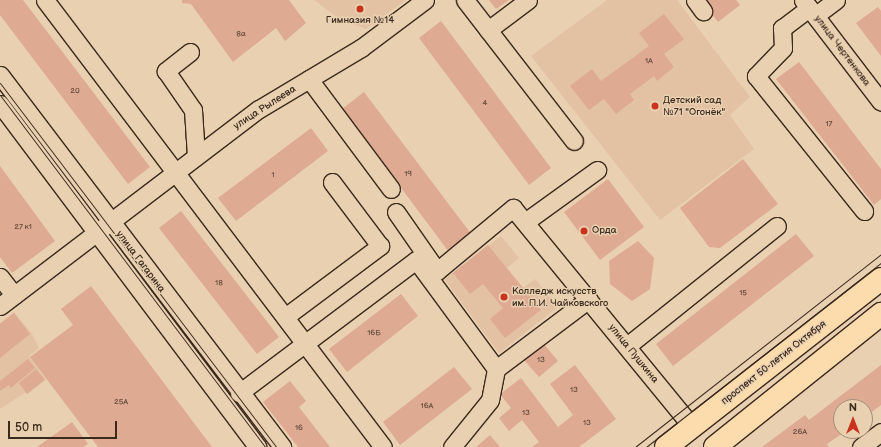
<!DOCTYPE html>
<html>
<head>
<meta charset="utf-8">
<style>
	body { margin:0 }
	#map { position:relative; width:881px; height:447px; overflow:hidden; background:#e9d0b1; font-family:"Balsamiq Sans",sans-serif }
	div>[style] { position:absolute }
	.built>* { inset:0; background:#e3c2a4 }
	.building>* { inset:0; background:#deaa91 }
	.roads { filter:drop-shadow(1px 0 #3b2a1e) drop-shadow(-1px 0 #3b2a1e) drop-shadow(0 1px #3b2a1e) drop-shadow(0 -1px #3b2a1e) }
	.minor>* { height:17px; margin:-8.5px; padding:0 8.5px; transform-origin:8.5px; border-radius:8.5px; background:#e9d0b1 }
	.major>* { height:22px; margin:-11px; padding:0 11px; transform-origin:11px; border-radius:11px; background:#fcdcac }
	.tram>* { height:1px; margin:-0.5px; padding:0 0.5px; transform-origin:0.5px; border-radius:0.5px; background:#3b2a1e }
	.dots>* { width:11px; height:11px; translate:-50% -50%; box-sizing:border-box; border:2px solid #e9d0b1; border-radius:50% }
	span { translate:-50% -50%; white-space:nowrap; text-align:center; line-height:1.15; -webkit-text-stroke:3px #e9d0b1; paint-order:stroke }
	.number-label { font-size:8px; color:#644a3b }
	.number-label span { -webkit-text-stroke-width:0 }
	.poi-label { font-size:10px; color:#3b2a1e }
	.left { translate:0 -50%; text-align:left }
	.street-label { font-size:10px; color:#3b2a1e }
	.north { position:absolute; left:833px; top:399px; width:40px; height:40px; box-sizing:border-box; background:#e9d0b1; border:1px solid #a38e76; border-radius:50%; rotate:0deg; font-size:11px; font-weight:700; line-height:16px; text-align:center; color:#3b2a1e }
	.north::after { content:''; display:block; margin:auto; width:14px; height:18px; background:#c8321e; clip-path:polygon(50% 0,100% 100%,50% 72%,0 100%) }
	.scale { position:absolute; left:8px; top:421px; width:109px; height:18px; box-sizing:border-box; border:2px solid #3b2a1e; border-top:0; padding-left:5px; font-size:12px; line-height:14px; white-space:nowrap; color:#3b2a1e; -webkit-text-stroke:3px #e9d0b1; paint-order:stroke }
</style>
</head>
<body>
<div id="map">
	<div class="built">
		<div style="clip-path:polygon(314px 0,406px 0,366px 29px,338px 18px)"></div>
		<div style="clip-path:polygon(607px 0,677px 0,750px 97px,730px 115px,754px 149px,660px 220px,531px 56px)"></div>
		<div style="clip-path:polygon(501px 236px,519px 258px,507px 268px,523px 288px,535px 279px,558px 307px,499px 353px,444px 279px)"></div>
		<div style="clip-path:polygon(14px 312px,31px 332px,39px 348px,29px 356px,46px 379px,0 409px,0 323px)"></div>
	</div>
	<div class="building">
		<div style="clip-path:polygon(0 0,23px 0,150px 167px,128px 184px,0 15px)"></div>
		<div style="clip-path:polygon(182px 0,289px 0,306px 23px,285px 41px,276px 28px,233px 62px,191px 4px,182px 3px)"></div>
		<div style="clip-path:polygon(489px 0,509px 0,496px 9px)"></div>
		<div style="clip-path:polygon(701px 0,736px 0,740px 5px,718px 22px)"></div>
		<div style="clip-path:polygon(878px 7px,881px 11px,881px 56px,856px 23px)"></div>
		<div style="clip-path:polygon(664px 14px,684px 39px,664px 54px,674px 67px,657px 81px,654px 76px,630px 94px,634px 100px,616px 114px,604px 99px,589px 110px,570px 86px,592px 69px,601px 81px,649px 46px,639px 33px)"></div>
		<div style="clip-path:polygon(441px 21px,551px 168px,529px 185px,419px 38px)"></div>
		<div style="clip-path:polygon(799px 62px,881px 169px,881px 199px,874px 205px,776px 79px)"></div>
		<div style="clip-path:polygon(364px 92px,475px 239px,452px 256px,342px 109px)"></div>
		<div style="clip-path:polygon(311px 128px,328px 151px,236px 221px,218px 198px)"></div>
		<div style="clip-path:polygon(743px 159px,778px 204px,720px 248px,709px 247px,680px 208px)"></div>
		<div style="clip-path:polygon(0 166px,55px 241px,12px 273px,0 257px)"></div>
		<div style="clip-path:polygon(608px 179px,644px 227px,600px 260px,564px 212px)"></div>
		<div style="clip-path:polygon(181px 211px,279px 337px,257px 354px,159px 228px)"></div>
		<div style="clip-path:polygon(796px 234px,814px 256px,673px 366px,656px 344px)"></div>
		<div style="clip-path:polygon(638px 241px,654px 258px,650px 289px,632px 301px,610px 284px,609px 261px)"></div>
		<div style="clip-path:polygon(488px 245px,541px 310px,505px 338px,490px 319px,503px 308px,483px 284px,470px 294px,453px 273px)"></div>
		<div style="clip-path:polygon(91px 286px,212px 447px,98px 447px,30px 357px,73px 325px,61px 309px)"></div>
		<div style="clip-path:polygon(401px 294px,418px 316px,347px 372px,329px 349px)"></div>
		<div style="clip-path:polygon(14px 313px,30px 334px,0 358px,0 324px)"></div>
		<div style="clip-path:polygon(542px 342px,558px 361px,539px 377px,523px 359px)"></div>
		<div style="clip-path:polygon(28px 359px,35px 368px,11px 388px,9px 385px,0 391px,0 381px)"></div>
		<div style="clip-path:polygon(575px 365px,616px 419px,579px 447px,532px 447px,539px 442px,522px 420px,509px 431px,499px 418px,511px 408px,500px 394px,521px 378px,558px 427px,573px 415px,550px 384px)"></div>
		<div style="clip-path:polygon(881px 365px,881px 405px,865px 417px,865px 407px,841px 407px,841px 431px,846px 431px,827px 444px,829px 447px,762px 447px,805px 415px,809px 420px)"></div>
		<div style="clip-path:polygon(454px 367px,472px 389px,400px 445px,383px 422px)"></div>
		<div style="clip-path:polygon(36px 369px,45px 380px,27px 394px,19px 383px)"></div>
		<div style="clip-path:polygon(290px 381px,306px 401px,299px 407px,330px 447px,298px 447px,263px 402px)"></div>
		<div style="clip-path:polygon(72px 422px,88px 444px,83px 447px,37px 447px)"></div>
		<div style="clip-path:polygon(490px 435px,500px 447px,476px 447px)"></div>
	</div>
	<div class="roads">
		<div class="minor">
			<div style="left:45px;top:0;width:560px;rotate:52.91deg"></div>
			<div style="left:465px;top:0;width:178px;rotate:52.3deg"></div>
			<div style="left:695px;top:0;width:14px;rotate:54deg"></div>
			<div style="left:803px;top:0;width:128px;rotate:52.6deg"></div>
			<div style="left:809px;top:8px;width:34px;rotate:143deg"></div>
			<div style="left:782px;top:28px;width:20px;rotate:87deg"></div>
			<div style="left:783px;top:48px;width:39px;rotate:134deg"></div>
			<div style="left:756px;top:76px;width:173px;rotate:51.3deg"></div>
			<div style="left:816px;top:15px;width:25px;rotate:-37deg"></div>
			<div style="left:488px;top:30px;width:50px;rotate:-36.9deg"></div>
			<div style="left:190px;top:52px;width:31px;rotate:142deg"></div>
			<div style="left:166px;top:71px;width:47px;rotate:55.3deg"></div>
			<div style="left:193px;top:110px;width:46px;rotate:86.3deg"></div>
			<div style="left:0;top:75px;width:467px;rotate:52.8deg"></div>
			<div style="left:309px;top:79px;width:137px;rotate:53.3deg"></div>
			<div style="left:0;top:104px;width:429px;rotate:53.1deg"></div>
			<div style="left:396px;top:212px;width:72px;rotate:55.2deg"></div>
			<div style="left:437px;top:271px;width:99px;rotate:-39.7deg"></div>
			<div style="left:513px;top:208px;width:283px;rotate:50.7deg"></div>
			<div style="left:525px;top:222px;width:89px;rotate:-35.8deg"></div>
			<div style="left:0;top:277px;width:23px;rotate:52deg"></div>
			<div style="left:0;top:306px;width:325px;rotate:-37.3deg"></div>
			<div style="left:259px;top:109px;width:119px;rotate:-30.9deg"></div>
			<div style="left:361px;top:48px;width:80px;rotate:-36.9deg"></div>
			<div style="left:285px;top:317px;width:119px;rotate:-36.8deg"></div>
			<div style="left:380px;top:246px;width:80px;rotate:-126.9deg"></div>
			<div style="left:627px;top:346px;width:192px;rotate:-38.7deg"></div>
			<div style="left:239px;top:393px;width:221px;rotate:-36.9deg"></div>
			<div style="left:416px;top:260px;width:135px;rotate:53.7deg"></div>
			<div style="left:452px;top:447px;width:60px;rotate:-51deg"></div>
			<div style="left:490px;top:400px;width:32px;rotate:-79deg"></div>
			<div style="left:496px;top:369px;width:116px;rotate:-37deg"></div>
			<div style="left:861px;top:447px;width:25px;rotate:-37deg"></div>
		</div>
		<div class="major">
			<div style="left:666px;top:447px;width:273px;rotate:-38deg"></div>
			<div style="left:715px;top:447px;width:213px;rotate:-38.7deg"></div>
		</div>
	</div>
	<div class="tram">
		<div style="left:0;top:83px;width:457px;rotate:52.8deg"></div>
		<div style="left:0;top:95px;width:441px;rotate:53deg"></div>
		<div style="left:635px;top:447px;width:313px;rotate:-38.1deg"></div>
		<div style="left:646px;top:447px;width:298px;rotate:-38.1deg"></div>
	</div>
	<div class="dots">
		<div style="left:360px;top:9px;background:#c8321e"></div>
		<div style="left:655px;top:106px;background:#c8321e"></div>
		<div style="left:584px;top:231px;background:#c8321e"></div>
		<div style="left:504px;top:297px;background:#c8321e"></div>
	</div>
	<div class="number-label">
		<span style="left:241px;top:34px">8а</span>
		<span style="left:649px;top:61px">1А</span>
		<span style="left:75px;top:91px">20</span>
		<span style="left:485px;top:103px">4</span>
		<span style="left:829px;top:124px">17</span>
		<span style="left:408px;top:174px">19</span>
		<span style="left:273px;top:175px">1</span>
		<span style="left:23px;top:227px">27 к1</span>
		<span style="left:219px;top:283px">18</span>
		<span style="left:743px;top:293px">15</span>
		<span style="left:374px;top:333px">16Б</span>
		<span style="left:541px;top:360px">13</span>
		<span style="left:574px;top:390px">13</span>
		<span style="left:121px;top:402px">25А</span>
		<span style="left:427px;top:406px">16А</span>
		<span style="left:526px;top:413px">13</span>
		<span style="left:587px;top:423px">13</span>
		<span style="left:299px;top:428px">16</span>
		<span style="left:800px;top:432px">26А</span>
	</div>
	<div class="poi-label">
		<span style="left:360px;top:21px">Гимназия №14</span>
		<span class="left" style="left:663px;top:106px">Детский сад<br>№71 "Огонёк"</span>
		<span class="left" style="left:592px;top:231px">Орда</span>
		<span class="left" style="left:512px;top:297px">Колледж искусств<br>им. П.И. Чайковского</span>
	</div>
	<div class="street-label">
		<span style="left:842px;top:51px;rotate:53deg">улица Чертенкова</span>
		<span style="left:265px;top:108px;rotate:-33deg">улица Рылеева</span>
		<span style="left:140px;top:262px;rotate:53deg">улица Гагарина</span>
		<span style="left:633px;top:354px;rotate:51deg">улица Пушкина</span>
		<span style="left:774px;top:363px;rotate:-38deg">проспект 50-летия Октября</span>
	</div>
	<div class="north">N</div>
	<div class="scale">50 m</div>
</div>
</body>
</html>
